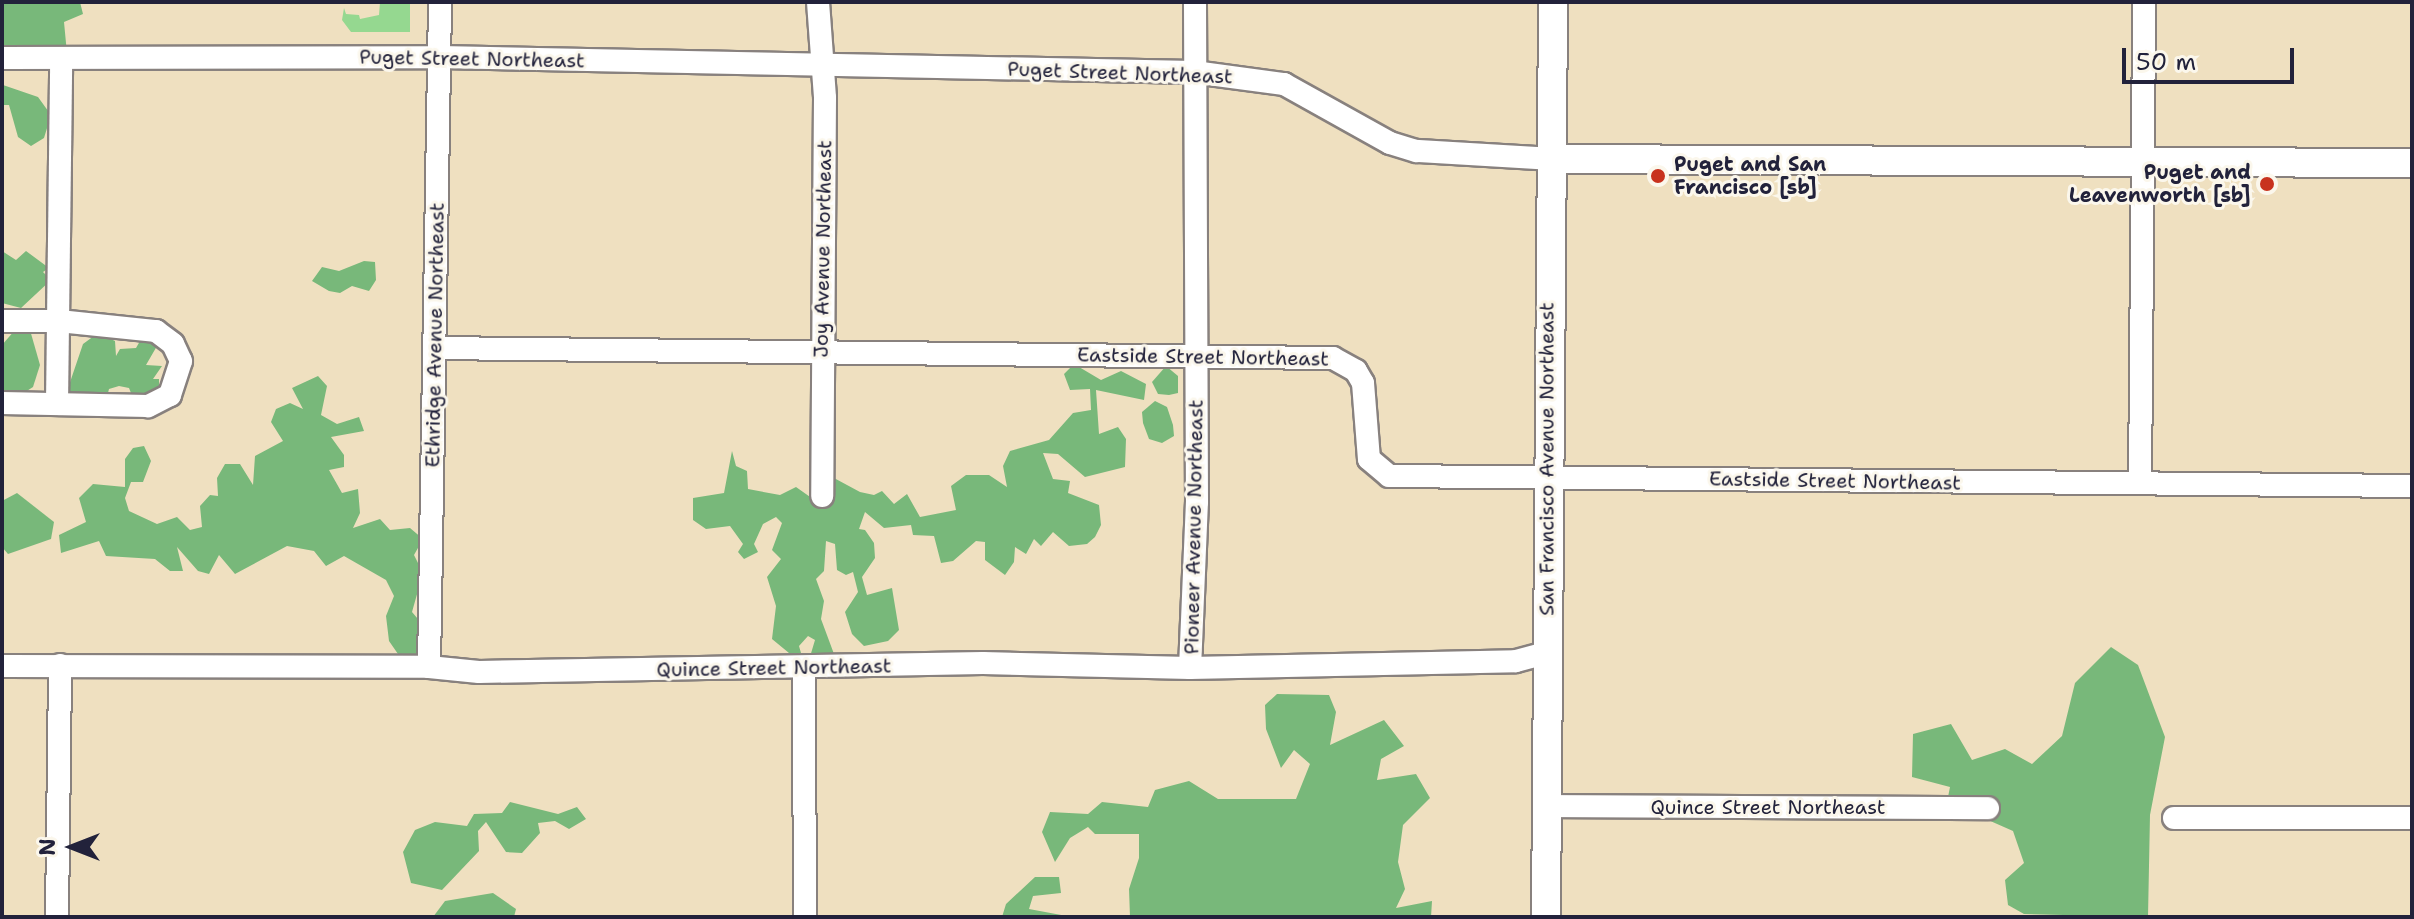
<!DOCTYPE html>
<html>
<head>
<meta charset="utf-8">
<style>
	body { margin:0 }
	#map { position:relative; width:2414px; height:919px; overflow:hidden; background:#efe0c0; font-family:"Shantell Sans",sans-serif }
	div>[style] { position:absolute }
	.green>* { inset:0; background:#95d890 }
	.forest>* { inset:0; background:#78b87a }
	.roads { filter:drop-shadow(2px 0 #88817e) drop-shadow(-2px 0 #88817e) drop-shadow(0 2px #88817e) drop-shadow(0 -2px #88817e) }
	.minor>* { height:22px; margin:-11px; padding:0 11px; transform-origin:11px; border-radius:11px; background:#fff }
	.tertiary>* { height:28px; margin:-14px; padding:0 14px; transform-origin:14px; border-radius:14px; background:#fff }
	.dots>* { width:22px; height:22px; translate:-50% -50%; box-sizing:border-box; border:4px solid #fbf7ec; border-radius:50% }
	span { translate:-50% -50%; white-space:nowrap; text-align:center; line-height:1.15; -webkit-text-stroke:6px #fbf7ec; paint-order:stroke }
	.street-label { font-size:20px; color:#22223b }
	.poi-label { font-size:20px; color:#22223b; font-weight:700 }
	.left { translate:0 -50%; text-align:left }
	.right { translate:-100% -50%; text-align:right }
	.frame { position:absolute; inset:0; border:4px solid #22223b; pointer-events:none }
	.north { position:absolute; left:32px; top:807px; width:80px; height:80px; -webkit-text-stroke:6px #fbf7ec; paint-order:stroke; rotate:270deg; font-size:22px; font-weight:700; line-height:32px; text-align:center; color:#22223b }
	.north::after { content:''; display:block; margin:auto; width:28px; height:36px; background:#22223b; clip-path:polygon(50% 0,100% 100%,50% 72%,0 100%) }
	.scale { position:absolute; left:2122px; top:48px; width:172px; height:36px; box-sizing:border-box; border:4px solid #22223b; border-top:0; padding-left:10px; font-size:24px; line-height:28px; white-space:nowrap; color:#22223b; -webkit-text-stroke:6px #fbf7ec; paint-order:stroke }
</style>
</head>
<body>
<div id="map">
	<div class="green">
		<div style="clip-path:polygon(380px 2px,410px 2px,410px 32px,351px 32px,342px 20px,344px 8px,346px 14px,359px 15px,360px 19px,379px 15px)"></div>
	</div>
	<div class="forest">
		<div style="clip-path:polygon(2px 2px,80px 2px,83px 14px,64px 22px,68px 64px,10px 52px,2px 71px)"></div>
		<div style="clip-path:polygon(3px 85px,38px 97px,51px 115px,44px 138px,31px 146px,18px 137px,9px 105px,2px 105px)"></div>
		<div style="clip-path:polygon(2px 251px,16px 260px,26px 251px,49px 268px,43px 272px,51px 280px,21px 308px,2px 303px)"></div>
		<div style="clip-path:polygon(364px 261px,375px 262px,376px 280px,369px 291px,352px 286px,340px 293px,329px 291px,312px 281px,322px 267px,339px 271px)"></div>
		<div style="clip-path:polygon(15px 330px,30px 330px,40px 365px,33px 387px,2px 407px,2px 345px)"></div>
		<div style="clip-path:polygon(98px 333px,115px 341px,116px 356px,120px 349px,136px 348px,144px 334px,157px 346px,146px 365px,162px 366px,153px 379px,159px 379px,159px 393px,135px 403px,129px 388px,119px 386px,109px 389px,106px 401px,66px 394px,83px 344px)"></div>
		<div style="clip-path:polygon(1074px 364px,1101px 380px,1121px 371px,1146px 384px,1144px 400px,1096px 390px,1099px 434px,1118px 427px,1126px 439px,1125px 467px,1085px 477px,1058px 454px,1043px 453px,1053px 479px,1070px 481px,1068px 493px,1099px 505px,1101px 525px,1095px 537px,1087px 544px,1069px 546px,1053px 532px,1041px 546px,1034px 539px,1026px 554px,1015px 547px,1014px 562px,1005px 575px,985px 560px,985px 542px,976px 541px,953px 561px,941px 563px,934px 536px,913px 535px,911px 525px,884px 528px,865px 512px,859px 529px,865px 530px,874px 543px,875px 558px,862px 577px,867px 595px,892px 588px,899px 630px,888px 641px,864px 646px,852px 634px,845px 612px,858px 592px,853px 572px,846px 575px,837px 570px,835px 544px,826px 541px,824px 571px,816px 579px,824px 601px,821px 619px,834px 654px,821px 664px,809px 660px,815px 640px,808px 636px,799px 646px,803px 660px,784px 660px,789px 653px,772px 639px,776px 606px,767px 577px,781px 559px,772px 550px,782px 523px,776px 517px,763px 524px,754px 544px,758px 552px,744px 559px,738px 552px,743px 544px,730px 526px,706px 529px,693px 520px,693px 498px,724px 493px,732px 451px,736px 466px,747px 471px,748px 489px,780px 495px,796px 487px,813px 499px,834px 478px,860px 492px,874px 495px,882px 491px,894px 504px,907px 494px,920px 517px,956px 510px,951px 486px,966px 475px,989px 475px,1007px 487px,1003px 466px,1010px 451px,1049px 440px,1073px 413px,1091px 410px,1090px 389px,1070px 390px,1064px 374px)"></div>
		<div style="clip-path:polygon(1166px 366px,1178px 376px,1178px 393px,1169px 395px,1158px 394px,1152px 382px)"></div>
		<div style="clip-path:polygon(318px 376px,327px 386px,321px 415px,337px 424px,359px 417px,364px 431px,331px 437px,344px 455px,344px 467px,329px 470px,342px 493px,358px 489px,360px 513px,353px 528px,380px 519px,390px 530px,410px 528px,423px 539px,414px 555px,423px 573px,412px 612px,429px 632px,423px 654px,407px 667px,389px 641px,386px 616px,394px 596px,386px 580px,344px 556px,326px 566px,314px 551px,287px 546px,235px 574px,219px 555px,209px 574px,198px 571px,177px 547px,183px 571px,170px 571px,155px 559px,106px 556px,99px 541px,61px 553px,59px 535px,86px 522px,79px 498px,93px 484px,125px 487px,125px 459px,133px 448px,144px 446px,151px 461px,143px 482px,131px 482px,125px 498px,129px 511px,157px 524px,177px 517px,190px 530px,202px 527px,200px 506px,210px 495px,218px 496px,217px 478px,225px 464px,240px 464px,253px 485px,255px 456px,283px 441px,271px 422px,276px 409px,290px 403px,303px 409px,292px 388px)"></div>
		<div style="clip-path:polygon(1155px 401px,1167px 407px,1173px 425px,1174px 436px,1162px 443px,1149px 439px,1143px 423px,1142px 412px)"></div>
		<div style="clip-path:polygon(17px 493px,54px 522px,51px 539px,8px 554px,2px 547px,2px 501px)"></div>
		<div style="clip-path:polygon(2111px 647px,2138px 665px,2165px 737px,2150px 815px,2148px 917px,2024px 914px,2008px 905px,2005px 880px,2024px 863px,2013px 831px,1979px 816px,1963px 819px,1947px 802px,1950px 787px,1912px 777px,1913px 734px,1951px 724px,1972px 760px,2005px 749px,2032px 764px,2062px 736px,2075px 683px)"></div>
		<div style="clip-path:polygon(1277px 694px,1329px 695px,1336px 712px,1330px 745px,1384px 720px,1404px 746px,1381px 759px,1377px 780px,1416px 774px,1430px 798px,1403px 825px,1398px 862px,1405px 889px,1396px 908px,1432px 901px,1431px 917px,1130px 917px,1129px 889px,1139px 858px,1139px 834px,1095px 834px,1088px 827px,1070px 838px,1055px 862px,1042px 832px,1050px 812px,1088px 814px,1102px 802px,1148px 807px,1155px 790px,1189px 781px,1218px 799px,1296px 799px,1310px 764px,1294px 750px,1281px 768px,1266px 729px,1265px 705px)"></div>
		<div style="clip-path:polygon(510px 802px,558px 814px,577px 807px,586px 819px,569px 829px,555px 821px,538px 823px,540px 833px,522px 853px,506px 852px,486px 822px,478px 831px,479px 851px,442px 890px,411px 883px,403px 852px,415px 830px,435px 822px,467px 826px,474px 814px,502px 813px)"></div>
		<div style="clip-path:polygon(1035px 877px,1059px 877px,1061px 893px,1033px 896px,1029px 909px,1072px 917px,1002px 917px,1006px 904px)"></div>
		<div style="clip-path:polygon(493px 893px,516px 909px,514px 917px,433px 917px,445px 901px)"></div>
	</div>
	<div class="roads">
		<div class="minor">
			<div style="left:818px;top:2px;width:96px;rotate:85.8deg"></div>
			<div style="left:825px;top:98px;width:398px;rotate:90.4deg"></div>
			<div style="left:2px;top:58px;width:438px;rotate:-0.1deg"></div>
			<div style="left:440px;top:57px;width:754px;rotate:1.14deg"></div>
			<div style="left:1194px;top:72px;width:91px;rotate:7.6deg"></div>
			<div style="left:1284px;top:84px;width:121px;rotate:29.1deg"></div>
			<div style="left:1390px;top:143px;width:28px;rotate:17deg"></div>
			<div style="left:1417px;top:151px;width:134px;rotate:3.4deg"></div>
			<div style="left:2px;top:321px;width:57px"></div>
			<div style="left:59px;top:321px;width:98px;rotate:5.9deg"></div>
			<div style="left:156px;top:331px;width:21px;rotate:37deg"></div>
			<div style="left:173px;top:344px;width:19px;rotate:65deg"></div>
			<div style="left:181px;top:361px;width:36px;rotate:108deg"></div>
			<div style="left:170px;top:395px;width:25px;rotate:153deg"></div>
			<div style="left:148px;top:406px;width:146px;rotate:-178.8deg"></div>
			<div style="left:434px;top:348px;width:899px;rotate:0.64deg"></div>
			<div style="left:1333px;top:358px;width:26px;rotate:29deg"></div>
			<div style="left:1356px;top:371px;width:14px;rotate:60deg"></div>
			<div style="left:1363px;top:383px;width:76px;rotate:85.5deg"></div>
			<div style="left:1369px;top:459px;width:26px;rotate:40deg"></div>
			<div style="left:1389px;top:476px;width:1023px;rotate:0.56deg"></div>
			<div style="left:57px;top:404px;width:346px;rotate:-89.3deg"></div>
			<div style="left:2140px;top:483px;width:481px;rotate:-89.5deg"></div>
			<div style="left:2px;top:666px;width:427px;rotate:0.1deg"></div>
			<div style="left:429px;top:667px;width:50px;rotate:5.7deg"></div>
			<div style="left:479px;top:672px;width:504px;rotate:-1.02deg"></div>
			<div style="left:983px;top:663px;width:207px;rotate:1.4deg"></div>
			<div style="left:1190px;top:668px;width:326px;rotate:-1.2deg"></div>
			<div style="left:1516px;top:661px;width:31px;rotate:-15deg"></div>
			<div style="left:429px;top:667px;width:665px;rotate:-89.05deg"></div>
			<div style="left:804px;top:668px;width:249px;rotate:89.8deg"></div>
			<div style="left:1190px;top:668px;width:166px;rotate:-87.6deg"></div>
			<div style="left:1197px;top:502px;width:500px;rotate:-90.23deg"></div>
			<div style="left:1548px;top:806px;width:440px;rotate:0.3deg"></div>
			<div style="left:2174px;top:818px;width:238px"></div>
			<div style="left:57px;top:917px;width:252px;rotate:-89.3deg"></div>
		</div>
		<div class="tertiary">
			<div style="left:1551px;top:159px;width:861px;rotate:0.27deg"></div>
			<div style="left:1546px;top:917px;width:915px;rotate:-89.56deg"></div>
		</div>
	</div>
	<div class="dots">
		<div style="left:1658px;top:176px;background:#c8321e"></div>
		<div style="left:2267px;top:184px;background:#c8321e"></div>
	</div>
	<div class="street-label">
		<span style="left:472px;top:59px;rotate:1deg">Puget Street Northeast</span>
		<span style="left:1120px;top:73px;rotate:2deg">Puget Street Northeast</span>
		<span style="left:823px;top:249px;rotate:-89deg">Joy Avenue Northeast</span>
		<span style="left:435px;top:335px;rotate:-89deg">Ethridge Avenue Northeast</span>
		<span style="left:1203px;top:357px;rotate:1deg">Eastside Street Northeast</span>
		<span style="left:1547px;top:459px;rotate:-90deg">San Francisco Avenue Northeast</span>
		<span style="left:1835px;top:481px;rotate:1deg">Eastside Street Northeast</span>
		<span style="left:1194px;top:527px;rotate:-89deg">Pioneer Avenue Northeast</span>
		<span style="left:774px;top:668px;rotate:-1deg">Quince Street Northeast</span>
		<span style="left:1768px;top:807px">Quince Street Northeast</span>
	</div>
	<div class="poi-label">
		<span class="left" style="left:1674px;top:176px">Puget and San<br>Francisco [sb]</span>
		<span class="right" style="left:2251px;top:184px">Puget and<br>Leavenworth [sb]</span>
	</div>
	<div class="frame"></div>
	<div class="north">N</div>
	<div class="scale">50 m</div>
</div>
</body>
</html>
